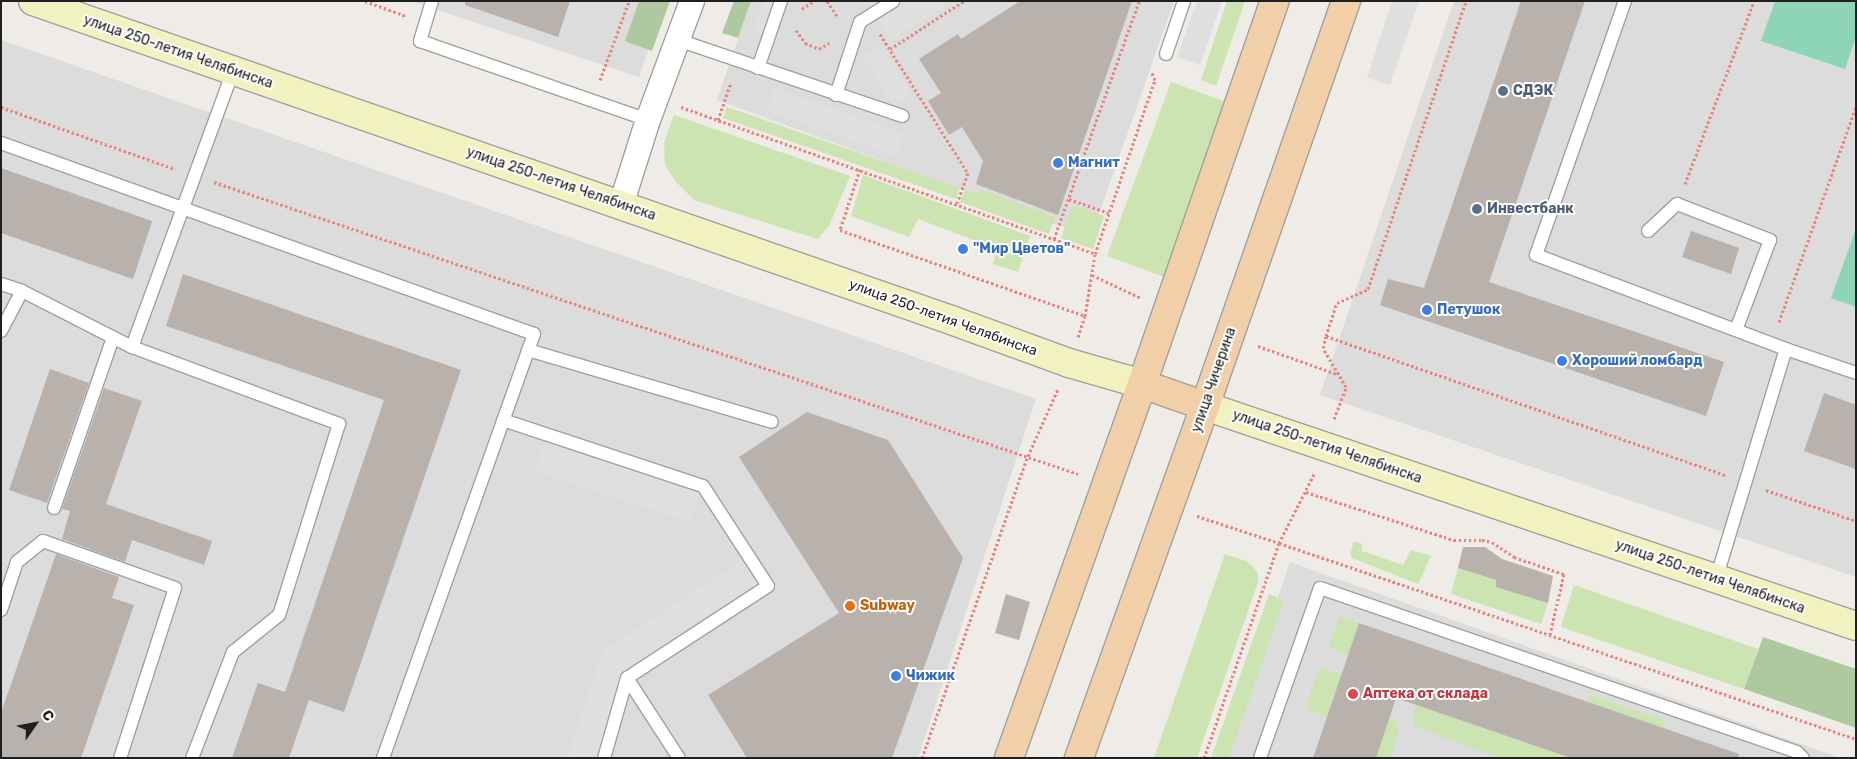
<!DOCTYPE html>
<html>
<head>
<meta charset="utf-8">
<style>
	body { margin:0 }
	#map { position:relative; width:1857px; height:759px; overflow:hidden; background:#efebe6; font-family:Rubik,sans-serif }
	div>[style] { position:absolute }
	.residential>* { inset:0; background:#dddcdc }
	.grass>* { inset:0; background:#cce3b2 }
	.forest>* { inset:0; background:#aec9a0 }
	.pitch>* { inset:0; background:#8ed4b6 }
	.parking>* { inset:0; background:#dfdfdf }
	.building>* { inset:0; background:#b8b1ac }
	.path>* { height:3px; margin-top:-1.5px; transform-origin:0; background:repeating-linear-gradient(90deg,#ea837c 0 2.5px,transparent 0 5px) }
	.roads { filter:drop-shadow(1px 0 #a0a0a0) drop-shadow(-1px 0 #a0a0a0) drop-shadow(0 1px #a0a0a0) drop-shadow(0 -1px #a0a0a0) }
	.lane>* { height:12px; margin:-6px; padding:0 6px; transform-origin:6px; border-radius:6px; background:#fff }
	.street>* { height:24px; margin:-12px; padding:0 12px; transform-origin:12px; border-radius:12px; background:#fff }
	.secondary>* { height:28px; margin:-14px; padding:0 14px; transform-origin:14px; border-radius:14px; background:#f2f2c1 }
	.primary>* { height:28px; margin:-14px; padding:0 14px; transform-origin:14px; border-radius:14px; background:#f1cfa9 }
	.dots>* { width:14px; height:14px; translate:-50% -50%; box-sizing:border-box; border:2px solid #fff; border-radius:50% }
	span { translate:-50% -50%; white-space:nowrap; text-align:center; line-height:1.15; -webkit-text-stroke:4px #fff; paint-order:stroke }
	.street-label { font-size:14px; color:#1f1f1f }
	.service-label { font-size:14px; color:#4e5e75; font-weight:700 }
	.left { translate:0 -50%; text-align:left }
	.shop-label { font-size:14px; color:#366cbe; font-weight:700 }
	.food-label { font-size:14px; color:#c56008; font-weight:700 }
	.health-label { font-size:14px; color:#be3a42; font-weight:700 }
	.frame { position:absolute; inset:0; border:2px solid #1f1f1f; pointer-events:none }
	.north { position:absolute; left:10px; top:699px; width:50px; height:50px; -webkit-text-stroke:4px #fff; paint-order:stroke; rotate:57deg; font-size:14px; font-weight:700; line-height:20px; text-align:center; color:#1f1f1f }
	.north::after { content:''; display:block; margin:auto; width:18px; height:22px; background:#1f1f1f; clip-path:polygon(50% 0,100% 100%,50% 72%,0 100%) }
</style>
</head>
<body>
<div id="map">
	<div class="residential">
		<div style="clip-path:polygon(411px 1px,665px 1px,639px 77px)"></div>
		<div style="clip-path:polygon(751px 1px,1174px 1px,1091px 237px,717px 100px)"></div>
		<div style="clip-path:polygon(1454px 1px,1856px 1px,1856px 577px,1320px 395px)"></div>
		<div style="clip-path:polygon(1px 40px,1036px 399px,918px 758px,1px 758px)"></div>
		<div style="clip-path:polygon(1290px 562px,1840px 758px,1222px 758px)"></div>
	</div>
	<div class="grass">
		<div style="clip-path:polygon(1227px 1px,1245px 1px,1216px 86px,1201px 80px)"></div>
		<div style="clip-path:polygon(1171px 82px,1229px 103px,1164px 277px,1107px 256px)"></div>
		<div style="clip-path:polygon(727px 107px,960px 188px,956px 199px,723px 118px)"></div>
		<div style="clip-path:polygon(674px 115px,850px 176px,829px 226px,818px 239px,694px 200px,676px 182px,665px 165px,664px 142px)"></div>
		<div style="clip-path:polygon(863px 175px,1030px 236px,1018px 272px,993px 264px,997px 249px,918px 219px,909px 237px,851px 216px)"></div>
		<div style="clip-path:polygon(965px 189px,977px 193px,979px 189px,1055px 217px,1049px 234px,960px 202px)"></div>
		<div style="clip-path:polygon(1072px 205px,1104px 216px,1093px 249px,1061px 238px)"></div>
		<div style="clip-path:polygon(1354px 541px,1362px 544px,1362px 551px,1403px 565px,1411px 550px,1431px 556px,1418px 584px,1352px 558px,1350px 554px)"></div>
		<div style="clip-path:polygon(1225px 554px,1246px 561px,1253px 567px,1258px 574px,1258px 582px,1197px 758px,1154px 758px)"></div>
		<div style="clip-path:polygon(1458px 568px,1496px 580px,1548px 603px,1541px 624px,1451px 594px)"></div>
		<div style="clip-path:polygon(1574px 585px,1758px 649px,1744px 689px,1561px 627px)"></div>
		<div style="clip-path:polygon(1269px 594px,1284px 600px,1229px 758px,1211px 758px)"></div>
		<div style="clip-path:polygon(1339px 617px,1359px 623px,1348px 655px,1329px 647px)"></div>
		<div style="clip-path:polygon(1320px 666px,1341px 675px,1327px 717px,1305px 709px)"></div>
		<div style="clip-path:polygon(1590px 695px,1664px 720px,1663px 728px,1586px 701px)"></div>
		<div style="clip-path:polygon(1416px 704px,1571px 758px,1501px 758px,1413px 726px)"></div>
		<div style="clip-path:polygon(1391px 712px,1398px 730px,1391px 758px,1376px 758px)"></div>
	</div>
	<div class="forest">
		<div style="clip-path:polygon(639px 1px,670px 1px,652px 51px,625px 41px)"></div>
		<div style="clip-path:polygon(734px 1px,751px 1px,738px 38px,722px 33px)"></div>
		<div style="clip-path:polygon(1763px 637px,1856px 669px,1856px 728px,1744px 689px)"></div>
	</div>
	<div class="pitch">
		<div style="clip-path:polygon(1775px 1px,1856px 1px,1856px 37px,1845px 69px,1761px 41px)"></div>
		<div style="clip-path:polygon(1856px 229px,1856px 307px,1831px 298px)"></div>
	</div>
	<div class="parking">
		<div style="clip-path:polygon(764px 1px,775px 1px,763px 35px,754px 32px)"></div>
		<div style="clip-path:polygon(866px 1px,953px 1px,891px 40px)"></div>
		<div style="clip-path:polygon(1197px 1px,1222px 1px,1200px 65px,1177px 57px)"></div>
		<div style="clip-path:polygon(1392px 1px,1419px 1px,1390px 85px,1367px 78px)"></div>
		<div style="clip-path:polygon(881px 45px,912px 94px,894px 105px,863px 56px)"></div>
		<div style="clip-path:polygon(775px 88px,903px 133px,896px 156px,768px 111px)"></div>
		<div style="clip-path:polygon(547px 435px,703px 486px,689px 522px,534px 471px)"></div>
		<div style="clip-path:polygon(748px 556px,768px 586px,627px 678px,604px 758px,568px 758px,603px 651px)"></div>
	</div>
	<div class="building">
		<div style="clip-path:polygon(465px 1px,570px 1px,558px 37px,465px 5px)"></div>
		<div style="clip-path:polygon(1020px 1px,1132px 1px,1058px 215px,976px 184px,983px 161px,962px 127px,949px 135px,928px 101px,941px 93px,919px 59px,958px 34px,961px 39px)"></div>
		<div style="clip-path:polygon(1521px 1px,1585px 1px,1489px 282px,1724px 362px,1706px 416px,1380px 305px,1388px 279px,1424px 288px)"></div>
		<div style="clip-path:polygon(1px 168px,152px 221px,133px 279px,1px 233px)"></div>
		<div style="clip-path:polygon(1691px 231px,1739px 248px,1731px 274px,1682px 257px)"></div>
		<div style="clip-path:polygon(183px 274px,461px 370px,344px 712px,309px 700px,289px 758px,232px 758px,258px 683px,285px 692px,384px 400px,166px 326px)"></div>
		<div style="clip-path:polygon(50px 369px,89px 383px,47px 503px,9px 490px)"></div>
		<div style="clip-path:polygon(104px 388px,142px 401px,106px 504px,212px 541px,204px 565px,132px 540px,125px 562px,62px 539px,70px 511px,62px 509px)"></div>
		<div style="clip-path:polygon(1824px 393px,1856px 405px,1856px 469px,1804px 451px)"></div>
		<div style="clip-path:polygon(807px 412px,888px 440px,963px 558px,892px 758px,747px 758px,708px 695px,839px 613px,739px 457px)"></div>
		<div style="clip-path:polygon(1463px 547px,1485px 547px,1502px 559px,1553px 576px,1548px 603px,1496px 587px,1496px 580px,1458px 568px)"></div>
		<div style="clip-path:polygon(56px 554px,119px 577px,112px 598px,134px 605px,81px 758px,1px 758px,1px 713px)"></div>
		<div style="clip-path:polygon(1006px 594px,1030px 602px,1019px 640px,995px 633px)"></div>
		<div style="clip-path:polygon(1359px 623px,1739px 754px,1738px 758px,1571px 758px,1396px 698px,1376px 758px,1313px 758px)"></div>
	</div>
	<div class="path">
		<div style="left:365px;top:1px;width:44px;rotate:20.1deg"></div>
		<div style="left:827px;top:1px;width:20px;rotate:57deg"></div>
		<div style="left:802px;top:9px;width:14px;rotate:-34deg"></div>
		<div style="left:796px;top:30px;width:16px;rotate:55deg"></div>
		<div style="left:805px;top:43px;width:15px;rotate:23deg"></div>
		<div style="left:819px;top:49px;width:12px;rotate:-31deg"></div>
		<div style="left:880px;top:34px;width:165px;rotate:57.7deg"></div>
		<div style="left:968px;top:173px;width:32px;rotate:110deg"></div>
		<div style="left:890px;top:49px;width:88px;rotate:-33deg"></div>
		<div style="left:600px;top:80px;width:84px;rotate:-69.8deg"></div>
		<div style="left:1px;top:107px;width:185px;rotate:19.6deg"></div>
		<div style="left:681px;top:107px;width:439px;rotate:19.5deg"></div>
		<div style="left:718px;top:120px;width:40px;rotate:-71.1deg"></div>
		<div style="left:860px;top:169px;width:64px;rotate:108.2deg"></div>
		<div style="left:840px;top:230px;width:260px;rotate:19.3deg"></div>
		<div style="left:214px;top:182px;width:912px;rotate:18.67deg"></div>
		<div style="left:1685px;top:184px;width:196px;rotate:-69.3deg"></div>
		<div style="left:1069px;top:199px;width:42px;rotate:19.3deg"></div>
		<div style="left:1054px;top:239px;width:253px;rotate:-70.3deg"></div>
		<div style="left:1092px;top:275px;width:54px;rotate:25.1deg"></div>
		<div style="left:1779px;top:322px;width:228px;rotate:-70.3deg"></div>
		<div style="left:1326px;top:336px;width:423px;rotate:19.2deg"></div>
		<div style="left:1078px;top:337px;width:22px;rotate:-72deg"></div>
		<div style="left:1085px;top:316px;width:63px;rotate:-80.8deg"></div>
		<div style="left:1095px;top:254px;width:184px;rotate:-71deg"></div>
		<div style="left:1155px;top:80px;width:8px;rotate:-113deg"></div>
		<div style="left:1258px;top:346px;width:84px;rotate:19.5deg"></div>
		<div style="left:1334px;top:419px;width:34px;rotate:-69deg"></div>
		<div style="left:1346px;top:387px;width:45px;rotate:-120.5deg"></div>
		<div style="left:1323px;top:348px;width:12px;rotate:-76deg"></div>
		<div style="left:1326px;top:336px;width:35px;rotate:-72deg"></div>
		<div style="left:1337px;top:303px;width:34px;rotate:-24deg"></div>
		<div style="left:1368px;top:289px;width:304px;rotate:-71.2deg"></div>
		<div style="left:1314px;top:474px;width:77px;rotate:116.9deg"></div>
		<div style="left:1279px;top:543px;width:609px;rotate:18.76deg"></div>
		<div style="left:1766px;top:490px;width:95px;rotate:19deg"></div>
		<div style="left:1306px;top:492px;width:156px;rotate:18deg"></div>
		<div style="left:1454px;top:540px;width:28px"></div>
		<div style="left:1482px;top:540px;width:10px;rotate:11deg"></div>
		<div style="left:1492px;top:542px;width:27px;rotate:34deg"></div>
		<div style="left:1514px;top:557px;width:53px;rotate:18.8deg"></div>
		<div style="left:1564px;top:574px;width:62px;rotate:103.1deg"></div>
		<div style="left:1197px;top:516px;width:86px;rotate:18.2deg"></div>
		<div style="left:1279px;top:543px;width:228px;rotate:109.2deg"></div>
		<div style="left:922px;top:758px;width:320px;rotate:-70.7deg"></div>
		<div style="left:1028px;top:456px;width:73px;rotate:-65.9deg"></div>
	</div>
	<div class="roads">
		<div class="lane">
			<div style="left:432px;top:1px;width:42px;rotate:106.7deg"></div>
			<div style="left:420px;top:41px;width:241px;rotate:19.1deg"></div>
			<div style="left:1625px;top:1px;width:269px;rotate:109.3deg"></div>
			<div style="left:1536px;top:255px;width:267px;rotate:20.6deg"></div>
			<div style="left:1786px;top:349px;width:74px;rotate:18.9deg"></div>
			<div style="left:678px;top:40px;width:237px;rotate:18.7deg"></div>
			<div style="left:1166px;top:54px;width:56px;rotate:-71.2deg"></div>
			<div style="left:758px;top:68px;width:71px;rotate:-71.1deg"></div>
			<div style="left:836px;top:95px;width:77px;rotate:-71.8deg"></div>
			<div style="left:860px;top:22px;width:39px;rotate:-32deg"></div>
			<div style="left:1px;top:143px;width:566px;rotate:19.72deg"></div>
			<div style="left:534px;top:334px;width:450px;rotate:109.6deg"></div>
			<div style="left:1648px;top:231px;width:40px;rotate:-43deg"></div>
			<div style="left:1677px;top:204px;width:100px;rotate:21.2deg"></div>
			<div style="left:1770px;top:240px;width:96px;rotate:110.7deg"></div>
			<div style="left:1px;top:284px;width:22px;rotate:18deg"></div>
			<div style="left:22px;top:291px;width:123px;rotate:27deg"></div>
			<div style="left:132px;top:347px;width:221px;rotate:20.4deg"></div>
			<div style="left:339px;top:424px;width:200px;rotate:107.4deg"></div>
			<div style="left:279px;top:615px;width:59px;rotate:141.2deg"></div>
			<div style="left:233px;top:652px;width:114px;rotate:111.1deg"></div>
			<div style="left:1px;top:331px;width:45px;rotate:-62.3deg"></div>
			<div style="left:132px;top:347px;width:294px;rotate:-69.9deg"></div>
			<div style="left:528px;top:350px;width:254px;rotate:16.4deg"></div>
			<div style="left:503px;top:420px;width:211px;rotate:18.3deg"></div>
			<div style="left:703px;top:486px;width:119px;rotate:57deg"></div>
			<div style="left:768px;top:586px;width:168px;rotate:146.9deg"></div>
			<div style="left:627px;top:678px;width:83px;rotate:106deg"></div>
			<div style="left:54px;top:508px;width:180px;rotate:-70.9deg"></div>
			<div style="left:1716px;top:579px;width:240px;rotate:-73.1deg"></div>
			<div style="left:1px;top:610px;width:51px;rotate:-71.6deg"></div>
			<div style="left:17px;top:562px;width:33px;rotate:-39deg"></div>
			<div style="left:43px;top:541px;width:140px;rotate:19.6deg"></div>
			<div style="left:175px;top:588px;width:179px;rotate:107.9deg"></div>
			<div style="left:627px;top:678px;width:95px;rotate:57deg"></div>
			<div style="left:1260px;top:758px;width:180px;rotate:-70.6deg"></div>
			<div style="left:1320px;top:588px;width:504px;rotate:18.97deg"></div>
			<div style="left:1797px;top:752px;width:8px;rotate:45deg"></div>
		</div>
		<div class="street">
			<div style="left:621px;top:205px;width:89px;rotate:-72.4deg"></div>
			<div style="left:648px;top:120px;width:127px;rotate:-69.7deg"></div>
		</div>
		<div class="secondary">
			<div style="left:33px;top:1px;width:972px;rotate:19.16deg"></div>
			<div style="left:951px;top:320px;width:126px;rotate:20deg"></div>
			<div style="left:1069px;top:363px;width:76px;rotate:16deg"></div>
			<div style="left:1205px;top:406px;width:687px;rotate:18.67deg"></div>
		</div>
		<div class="primary">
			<div style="left:1142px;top:384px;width:67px;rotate:19.2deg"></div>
			<div style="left:1009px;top:758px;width:397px;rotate:-70.4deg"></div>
			<div style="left:1142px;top:384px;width:405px;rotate:-70.9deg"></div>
			<div style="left:1079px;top:758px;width:374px;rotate:-70.3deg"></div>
			<div style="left:1205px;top:406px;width:429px;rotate:-70.8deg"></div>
		</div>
	</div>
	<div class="dots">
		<div style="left:1503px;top:91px;background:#5c6f8a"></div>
		<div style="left:1058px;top:163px;background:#3f7fe0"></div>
		<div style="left:1477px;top:209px;background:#5c6f8a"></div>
		<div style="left:963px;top:249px;background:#3f7fe0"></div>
		<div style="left:1427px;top:310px;background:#3f7fe0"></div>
		<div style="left:1562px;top:361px;background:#3f7fe0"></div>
		<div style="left:850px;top:606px;background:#e8710a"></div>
		<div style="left:896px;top:676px;background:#3f7fe0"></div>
		<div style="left:1353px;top:694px;background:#e0444e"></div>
	</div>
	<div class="street-label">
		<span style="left:178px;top:52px;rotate:19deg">улица 250-летия Челябинска</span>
		<span style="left:561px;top:184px;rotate:19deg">улица 250-летия Челябинска</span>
		<span style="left:943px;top:318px;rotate:20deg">улица 250-летия Челябинска</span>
		<span style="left:1214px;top:380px;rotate:-71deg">улица Чичерина</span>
		<span style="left:1327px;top:447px;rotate:19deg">улица 250-летия Челябинска</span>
		<span style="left:1710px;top:577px;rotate:19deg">улица 250-летия Челябинска</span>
	</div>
	<div class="service-label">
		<span class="left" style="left:1513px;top:91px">СДЭК</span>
		<span class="left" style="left:1487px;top:209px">Инвестбанк</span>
	</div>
	<div class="shop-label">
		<span class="left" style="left:1068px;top:163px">Магнит</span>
		<span class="left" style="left:973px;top:249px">"Мир Цветов"</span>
		<span class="left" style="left:1437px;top:310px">Петушок</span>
		<span class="left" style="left:1572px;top:361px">Хороший ломбард</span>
		<span class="left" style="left:906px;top:676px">Чижик</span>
	</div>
	<div class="food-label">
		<span class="left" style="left:860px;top:606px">Subway</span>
	</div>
	<div class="health-label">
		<span class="left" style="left:1363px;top:694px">Аптека от склада</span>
	</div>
	<div class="frame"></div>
	<div class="north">С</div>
</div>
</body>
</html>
